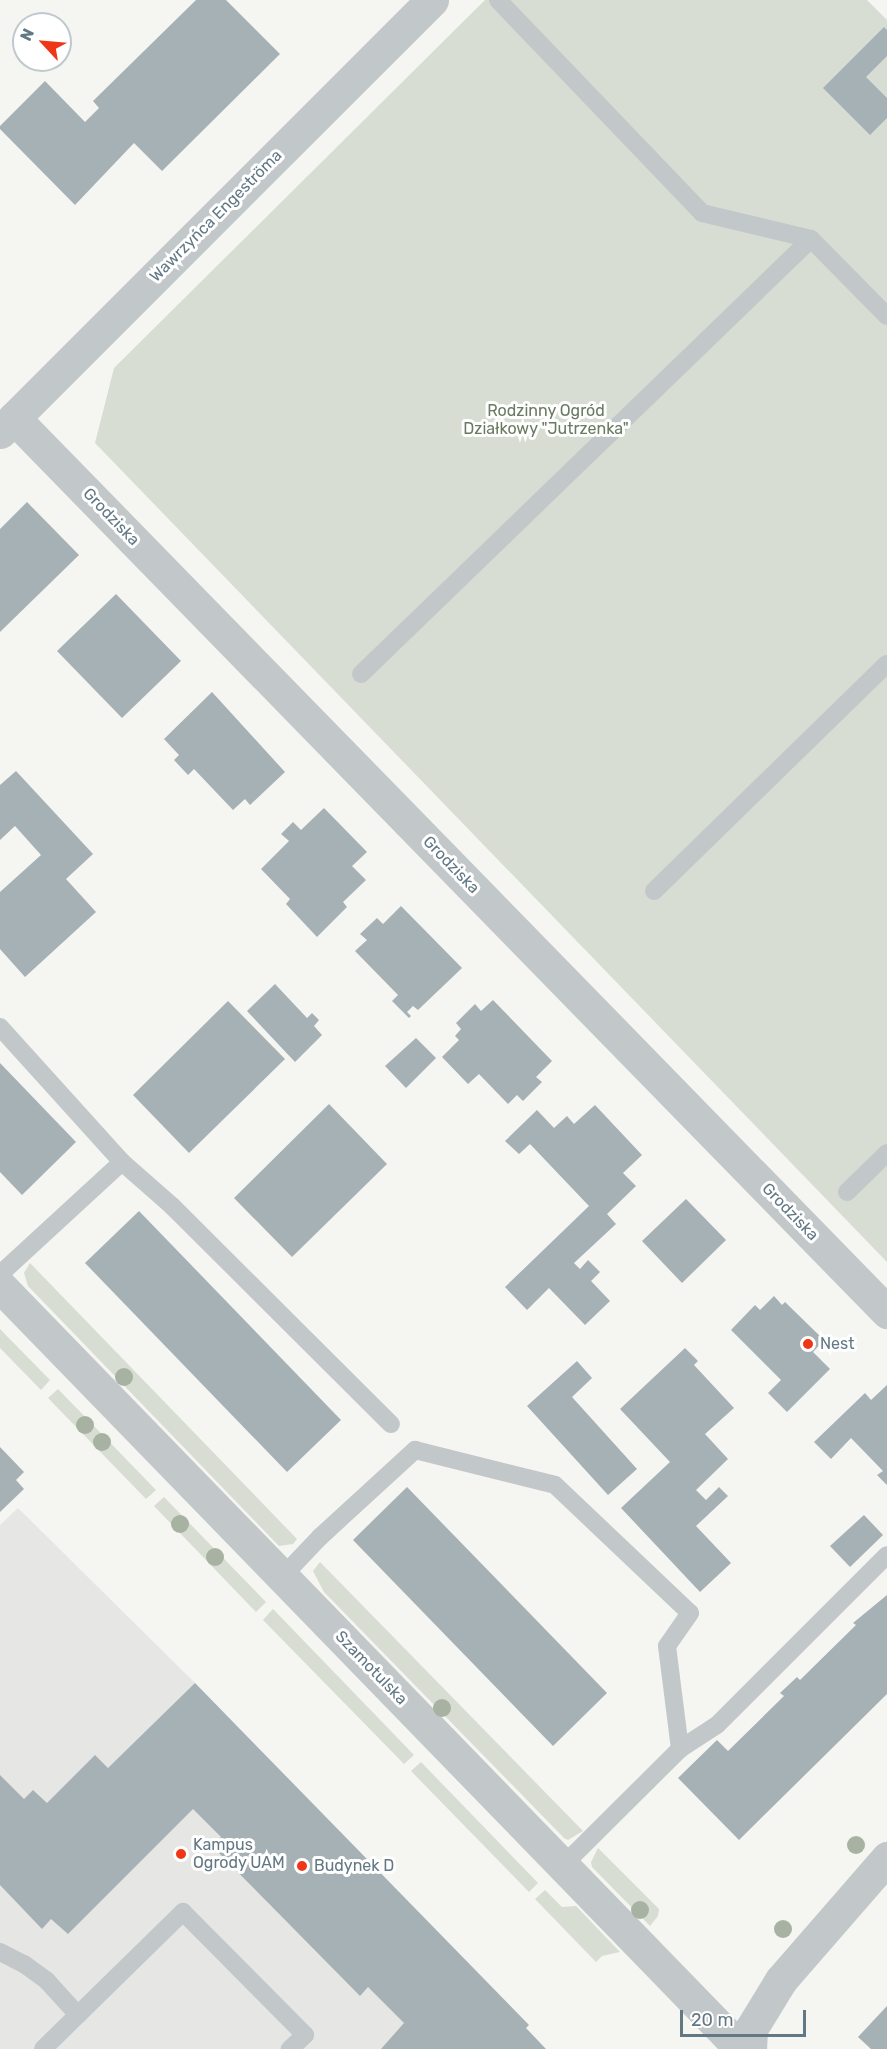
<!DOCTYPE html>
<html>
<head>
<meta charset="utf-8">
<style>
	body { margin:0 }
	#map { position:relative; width:887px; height:2049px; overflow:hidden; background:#f5f5f1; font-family:Rubik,sans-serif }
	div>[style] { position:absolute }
	.built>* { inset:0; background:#e6e6e4 }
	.green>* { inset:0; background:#d7ddd2 }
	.building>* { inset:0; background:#a6b1b5 }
	.lane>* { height:18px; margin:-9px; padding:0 9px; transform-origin:9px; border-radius:9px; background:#c2c7c9 }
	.street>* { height:33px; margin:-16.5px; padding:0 16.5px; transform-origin:16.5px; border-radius:16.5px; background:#c2c7c9 }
	.trees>* { width:18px; height:18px; margin:-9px; border-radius:50%; background:#a8b2a2 }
	.dots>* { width:16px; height:16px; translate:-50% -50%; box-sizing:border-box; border:3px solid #fff; border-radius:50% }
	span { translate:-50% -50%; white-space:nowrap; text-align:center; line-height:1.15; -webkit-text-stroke:6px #fff; paint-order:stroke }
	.street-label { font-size:16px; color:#627884 }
	.park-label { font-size:16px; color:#697b61 }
	.poi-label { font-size:16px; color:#627884 }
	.left { translate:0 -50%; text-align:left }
	.north { position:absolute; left:12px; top:12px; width:60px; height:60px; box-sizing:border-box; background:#fff; border:2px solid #c0c9ce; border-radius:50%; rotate:296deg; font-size:16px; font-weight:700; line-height:24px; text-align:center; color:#627884 }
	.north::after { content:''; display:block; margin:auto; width:21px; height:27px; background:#ef3617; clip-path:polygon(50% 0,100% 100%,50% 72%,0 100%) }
	.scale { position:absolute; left:680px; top:2010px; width:126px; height:27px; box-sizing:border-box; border:3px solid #627884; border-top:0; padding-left:8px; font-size:18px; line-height:21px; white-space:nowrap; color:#627884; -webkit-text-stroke:4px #fff; paint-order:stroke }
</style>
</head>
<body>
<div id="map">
	<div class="built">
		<div style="clip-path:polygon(18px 1508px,195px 1683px,545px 2049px,0 2049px,0 1525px)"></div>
	</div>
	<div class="green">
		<div style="clip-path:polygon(485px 0,867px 0,887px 20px,887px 1262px,95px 443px,114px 368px)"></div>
		<div style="clip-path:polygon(30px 1263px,297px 1539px,293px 1544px,279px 1546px,28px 1286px,24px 1273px)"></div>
		<div style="clip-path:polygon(0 1329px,50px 1380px,41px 1390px,0 1348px)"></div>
		<div style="clip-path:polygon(58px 1389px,156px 1490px,146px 1499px,48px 1398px)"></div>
		<div style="clip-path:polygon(164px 1497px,266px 1602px,256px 1612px,154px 1506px)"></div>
		<div style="clip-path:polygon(320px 1562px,583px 1831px,568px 1840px,564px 1838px,324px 1592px,313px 1571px)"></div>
		<div style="clip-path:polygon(273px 1609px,414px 1755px,404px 1764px,263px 1620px)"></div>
		<div style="clip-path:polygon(421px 1762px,538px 1883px,529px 1892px,411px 1771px)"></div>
		<div style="clip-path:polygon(598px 1848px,659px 1909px,658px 1916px,650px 1926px,592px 1867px,591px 1862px)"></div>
		<div style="clip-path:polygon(545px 1890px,562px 1907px,576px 1906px,620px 1952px,602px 1956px,596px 1962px,535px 1899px)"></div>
	</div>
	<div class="building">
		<div style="clip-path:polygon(196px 0,226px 0,280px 54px,162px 171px,134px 143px,75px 205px,0 129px,0 126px,45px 81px,85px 122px,99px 108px,93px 101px)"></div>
		<div style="clip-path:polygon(884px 27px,887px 30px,887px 56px,866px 77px,887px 98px,887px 118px,870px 135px,823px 88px)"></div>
		<div style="clip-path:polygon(27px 502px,79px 555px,0 632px,0 529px)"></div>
		<div style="clip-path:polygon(116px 594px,181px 661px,122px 718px,57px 651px)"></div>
		<div style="clip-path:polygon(212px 692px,285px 772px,250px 805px,245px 799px,233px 810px,194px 769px,188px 775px,174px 760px,179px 755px,164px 739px)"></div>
		<div style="clip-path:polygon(16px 771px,93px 854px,66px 879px,96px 912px,25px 977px,0 949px,0 892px,41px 855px,15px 826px,0 840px,0 785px)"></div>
		<div style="clip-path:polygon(324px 808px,367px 852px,352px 866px,366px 880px,343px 902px,347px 907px,317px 937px,286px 904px,290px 899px,261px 869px,289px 841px,281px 834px,293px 822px,301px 830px)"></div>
		<div style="clip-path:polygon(401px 906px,462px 968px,418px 1010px,413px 1006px,407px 1012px,411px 1016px,409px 1018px,392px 1001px,398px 995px,355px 951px,367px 940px,360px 934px,377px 918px,383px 924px)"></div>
		<div style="clip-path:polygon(275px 984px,307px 1018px,312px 1013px,319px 1020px,314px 1026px,322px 1035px,295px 1062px,247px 1011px)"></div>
		<div style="clip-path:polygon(493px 1000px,552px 1061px,536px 1077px,542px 1082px,523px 1101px,517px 1095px,508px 1104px,479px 1074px,468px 1084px,442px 1057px,459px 1040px,455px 1036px,461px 1029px,456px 1023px,475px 1004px,481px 1011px)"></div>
		<div style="clip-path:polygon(228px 1001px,285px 1059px,189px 1153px,133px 1095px)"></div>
		<div style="clip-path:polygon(416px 1038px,436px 1058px,406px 1088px,385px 1066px)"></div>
		<div style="clip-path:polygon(0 1063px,76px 1142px,22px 1195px,0 1172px)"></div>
		<div style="clip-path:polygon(329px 1104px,387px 1164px,292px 1257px,234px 1198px)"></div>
		<div style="clip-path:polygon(595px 1105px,642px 1155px,623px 1173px,636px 1186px,607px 1214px,616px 1224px,574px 1263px,580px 1269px,588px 1260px,600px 1272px,591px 1281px,610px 1301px,585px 1325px,549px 1288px,527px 1310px,505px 1287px,589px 1206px,530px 1144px,519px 1154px,505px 1141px,537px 1110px,554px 1128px,567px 1116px,574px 1124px)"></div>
		<div style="clip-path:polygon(686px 1199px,726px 1240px,682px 1283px,642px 1241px)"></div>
		<div style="clip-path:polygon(139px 1211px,341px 1420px,287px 1472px,85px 1263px)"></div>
		<div style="clip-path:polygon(774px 1296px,782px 1305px,785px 1302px,824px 1340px,813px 1352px,830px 1369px,787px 1412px,768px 1393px,781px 1380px,731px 1330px,755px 1305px,760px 1310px)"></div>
		<div style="clip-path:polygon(685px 1348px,698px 1361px,694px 1365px,734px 1408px,705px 1434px,728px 1459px,696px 1490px,706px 1500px,719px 1487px,728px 1496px,696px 1526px,731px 1563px,700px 1592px,621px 1508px,670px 1462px,620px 1409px)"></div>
		<div style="clip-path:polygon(577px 1361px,592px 1378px,572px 1397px,637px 1469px,608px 1495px,527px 1406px)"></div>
		<div style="clip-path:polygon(887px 1385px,887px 1485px,877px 1475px,883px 1471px,851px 1438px,831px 1459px,814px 1442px,865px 1393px,871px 1400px)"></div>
		<div style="clip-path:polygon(0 1447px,24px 1472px,16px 1480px,24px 1489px,0 1512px)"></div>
		<div style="clip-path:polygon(407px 1487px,607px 1693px,553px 1746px,353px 1540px)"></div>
		<div style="clip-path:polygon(864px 1515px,883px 1535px,850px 1567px,830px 1546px)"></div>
		<div style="clip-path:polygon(887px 1595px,887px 1694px,739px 1840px,678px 1778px,717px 1740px,728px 1751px,784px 1696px,780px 1693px,797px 1677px,800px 1680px,856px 1625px,853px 1623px)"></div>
		<div style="clip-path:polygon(195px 1683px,529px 2025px,526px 2028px,546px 2049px,381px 2049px,404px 2023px,368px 1987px,360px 1996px,212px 1846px,221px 1837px,193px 1809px,68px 1934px,51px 1919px,42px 1929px,0 1885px,0 1775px,24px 1799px,33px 1790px,47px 1803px,95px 1755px,108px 1768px)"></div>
		<div style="clip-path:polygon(887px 2006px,887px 2049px,871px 2049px,858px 2037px)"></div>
	</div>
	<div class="lane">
		<div style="left:498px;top:0;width:295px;rotate:46.2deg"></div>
		<div style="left:702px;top:213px;width:112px;rotate:13.4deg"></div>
		<div style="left:811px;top:239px;width:108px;rotate:45.4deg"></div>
		<div style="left:361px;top:674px;width:626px;rotate:-44.03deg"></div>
		<div style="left:654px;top:891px;width:325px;rotate:-44.3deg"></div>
		<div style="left:0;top:1027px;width:182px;rotate:47.9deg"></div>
		<div style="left:122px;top:1162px;width:166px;rotate:137.4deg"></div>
		<div style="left:122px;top:1162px;width:67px;rotate:41.3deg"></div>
		<div style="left:172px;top:1206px;width:309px;rotate:44.9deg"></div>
		<div style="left:847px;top:1192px;width:56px;rotate:-44.3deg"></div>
		<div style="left:282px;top:1577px;width:55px;rotate:-46.5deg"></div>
		<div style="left:320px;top:1537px;width:129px;rotate:-42.5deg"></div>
		<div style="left:415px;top:1450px;width:144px;rotate:14deg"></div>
		<div style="left:555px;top:1485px;width:186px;rotate:43.5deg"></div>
		<div style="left:690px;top:1613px;width:40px;rotate:124.9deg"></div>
		<div style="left:667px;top:1646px;width:104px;rotate:82.8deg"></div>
		<div style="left:680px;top:1749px;width:165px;rotate:135.2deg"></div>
		<div style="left:680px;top:1749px;width:44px;rotate:-33deg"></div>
		<div style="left:717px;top:1725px;width:240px;rotate:-45deg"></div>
		<div style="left:0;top:1952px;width:27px;rotate:27deg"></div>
		<div style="left:24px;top:1964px;width:29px;rotate:36deg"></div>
		<div style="left:47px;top:1981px;width:46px;rotate:47.6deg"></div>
		<div style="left:43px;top:2049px;width:196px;rotate:-44.4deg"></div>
		<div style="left:183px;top:1912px;width:173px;rotate:45.2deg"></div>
		<div style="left:305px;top:2035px;width:21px;rotate:137deg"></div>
	</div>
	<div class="street">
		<div style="left:14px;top:418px;width:1250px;rotate:45.68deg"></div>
		<div style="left:0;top:432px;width:611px;rotate:-45deg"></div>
		<div style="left:0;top:1286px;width:1064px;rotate:45.84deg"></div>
		<div style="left:750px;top:2049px;width:20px;rotate:-87deg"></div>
		<div style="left:751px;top:2029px;width:57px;rotate:-58.5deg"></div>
		<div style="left:781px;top:1980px;width:162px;rotate:-49deg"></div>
	</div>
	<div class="trees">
		<div style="left:124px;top:1377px"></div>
		<div style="left:85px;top:1425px"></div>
		<div style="left:102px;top:1442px"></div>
		<div style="left:180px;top:1524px"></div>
		<div style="left:215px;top:1557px"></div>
		<div style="left:442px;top:1708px"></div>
		<div style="left:856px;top:1845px"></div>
		<div style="left:640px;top:1910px"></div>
		<div style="left:783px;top:1929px"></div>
	</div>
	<div class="dots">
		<div style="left:808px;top:1344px;background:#ef3617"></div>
		<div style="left:181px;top:1854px;background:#ef3617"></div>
		<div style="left:302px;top:1866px;background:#ef3617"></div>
	</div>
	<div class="street-label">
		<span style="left:216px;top:216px;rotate:-45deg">Wawrzyńca Engeströma</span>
		<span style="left:111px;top:517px;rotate:46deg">Grodziska</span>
		<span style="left:451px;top:865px;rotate:46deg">Grodziska</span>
		<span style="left:790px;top:1212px;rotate:46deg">Grodziska</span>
		<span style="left:371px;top:1668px;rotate:46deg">Szamotulska</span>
	</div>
	<div class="park-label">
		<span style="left:546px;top:420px">Rodzinny Ogród<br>Działkowy "Jutrzenka"</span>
	</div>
	<div class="poi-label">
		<span class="left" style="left:820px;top:1344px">Nest</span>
		<span class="left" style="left:193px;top:1854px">Kampus<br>Ogrody UAM</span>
		<span class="left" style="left:314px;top:1866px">Budynek D</span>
	</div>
	<div class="north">N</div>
	<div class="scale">20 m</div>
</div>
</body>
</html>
